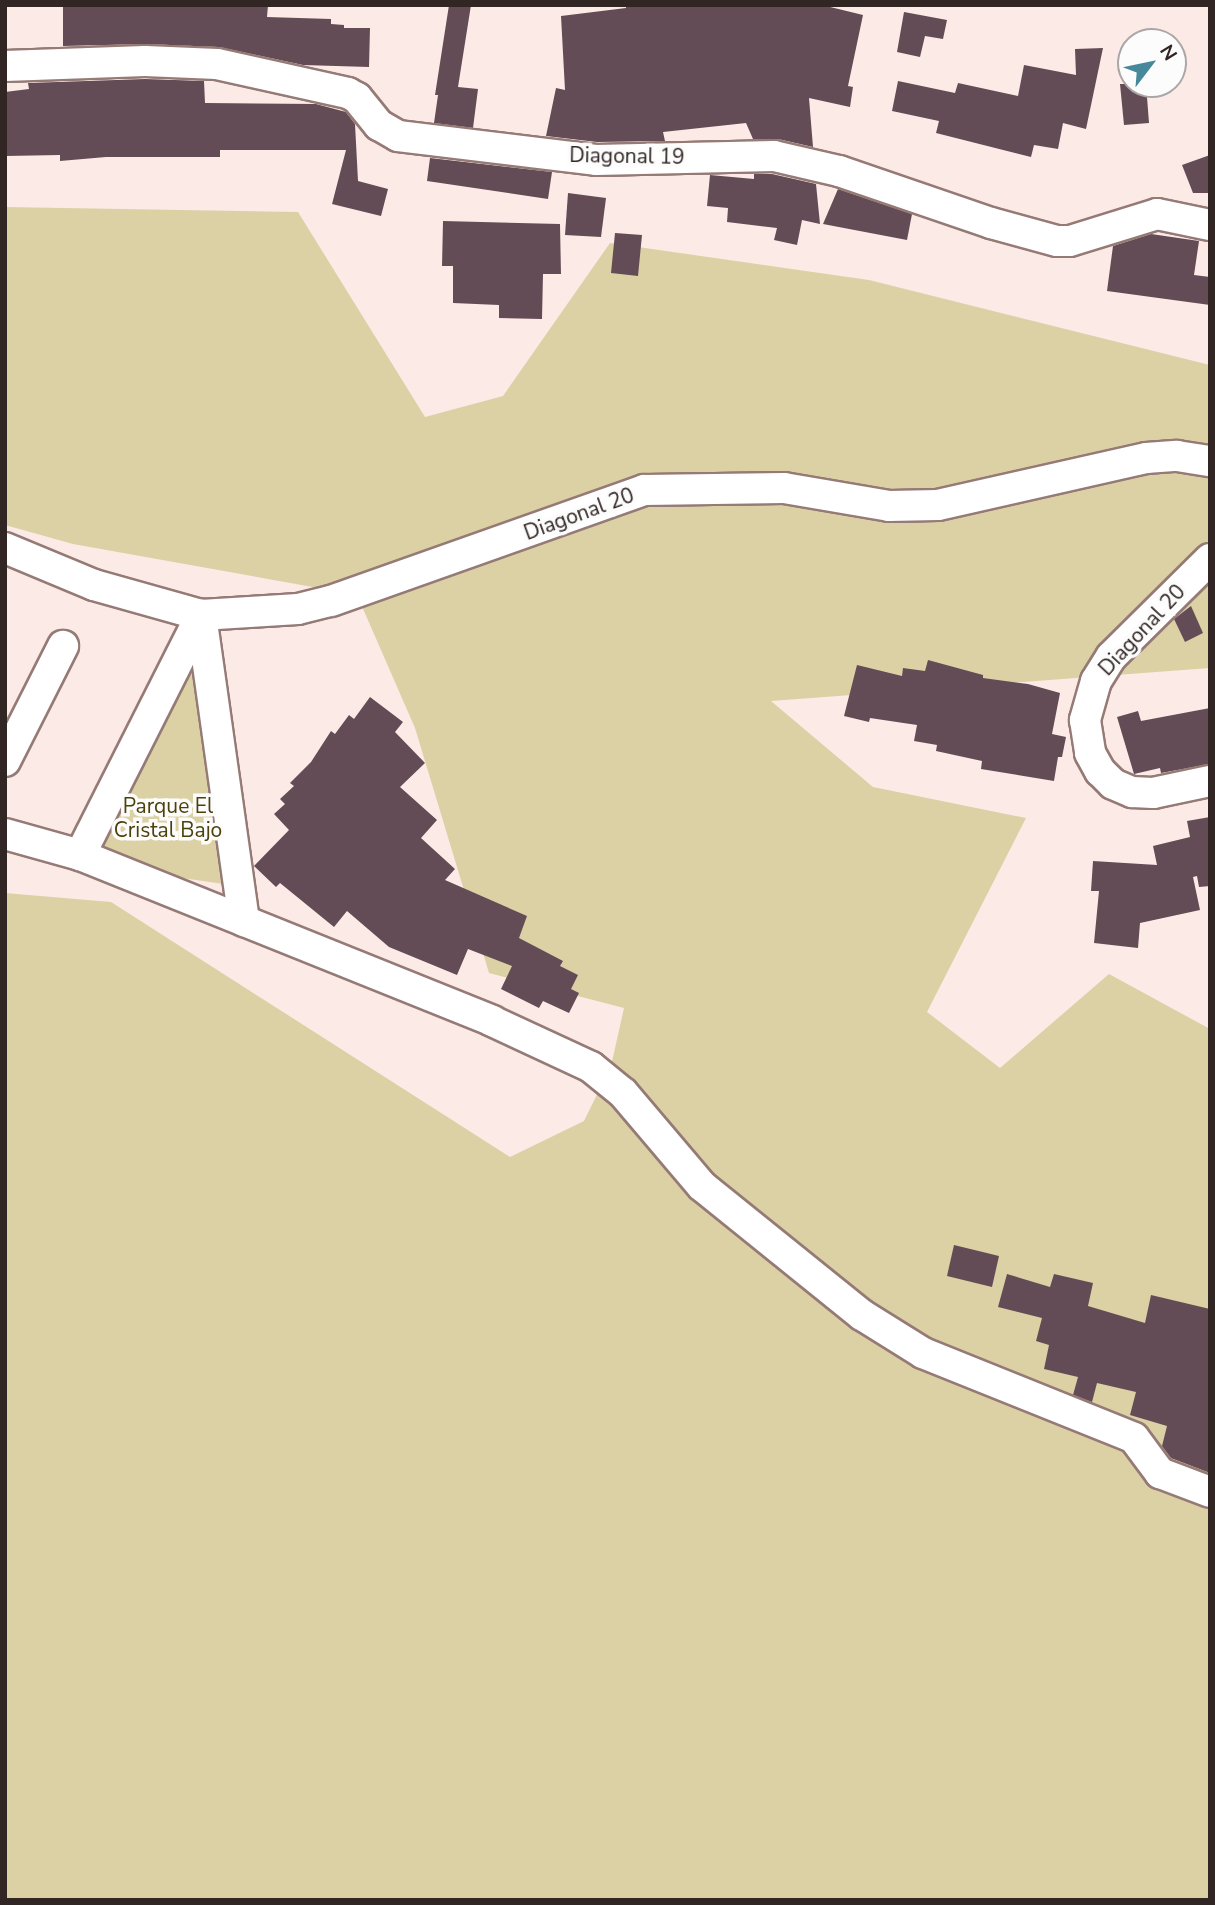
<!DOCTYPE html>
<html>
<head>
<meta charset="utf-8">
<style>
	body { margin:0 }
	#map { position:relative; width:1215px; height:1905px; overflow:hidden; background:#fceae7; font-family:"Nunito Sans",sans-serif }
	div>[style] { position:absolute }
	.green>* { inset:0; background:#dcd1a5 }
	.building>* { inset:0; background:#634c55 }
	.roads { filter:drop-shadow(2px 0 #957a76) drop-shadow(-2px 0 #957a76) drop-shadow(0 2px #957a76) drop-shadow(0 -2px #957a76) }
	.minor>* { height:30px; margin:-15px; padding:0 15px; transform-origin:15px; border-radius:15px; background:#fff }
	span { translate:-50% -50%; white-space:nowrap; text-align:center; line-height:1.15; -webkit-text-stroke:7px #fcfcfc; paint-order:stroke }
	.street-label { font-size:21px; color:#312624 }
	.park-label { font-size:21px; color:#4c410a }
	.frame { position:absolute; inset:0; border:7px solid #312624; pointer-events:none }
	.north { position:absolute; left:1117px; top:28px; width:70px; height:70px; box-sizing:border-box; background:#fcfcfc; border:2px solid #aba6a6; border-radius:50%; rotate:58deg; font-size:19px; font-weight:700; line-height:28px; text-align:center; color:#312624 }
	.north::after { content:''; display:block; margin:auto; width:24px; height:32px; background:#47899a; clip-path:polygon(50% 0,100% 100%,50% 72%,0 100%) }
</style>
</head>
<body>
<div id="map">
	<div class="green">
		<div style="clip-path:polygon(5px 207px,298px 212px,425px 417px,503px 396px,610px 243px,869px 280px,1210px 365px,1210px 668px,771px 701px,873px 787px,1026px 818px,927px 1012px,1000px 1068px,1109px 974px,1210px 1029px,1210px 1900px,5px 1900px,5px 893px,111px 902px,510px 1157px,584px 1121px,611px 1066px,624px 1008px,489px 973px,415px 728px,357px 595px,73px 544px,5px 525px)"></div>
		<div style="clip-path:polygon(190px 667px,198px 690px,230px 885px,162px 875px,93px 844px)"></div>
	</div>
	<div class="building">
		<div style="clip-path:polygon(63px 5px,268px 5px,267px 17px,331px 19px,331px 24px,344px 25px,344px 28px,370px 28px,369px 67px,303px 65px,218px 47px,146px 44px,63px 46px)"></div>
		<div style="clip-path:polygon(449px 5px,471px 5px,458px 87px,478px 89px,473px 128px,434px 123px,438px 95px,435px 95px)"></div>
		<div style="clip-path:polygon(626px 5px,822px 5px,863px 15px,848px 86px,853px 87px,850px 107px,809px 98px,813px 147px,778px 139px,753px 139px,746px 123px,663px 132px,665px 141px,597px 142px,546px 136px,556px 88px,565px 90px,561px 16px,626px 8px)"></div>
		<div style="clip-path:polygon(904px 12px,947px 20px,943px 39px,925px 36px,920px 57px,897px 52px)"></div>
		<div style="clip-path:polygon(1103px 48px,1086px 129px,1063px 123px,1058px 149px,1034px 145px,1031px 157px,936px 133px,939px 121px,892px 111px,898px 81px,955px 93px,958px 83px,1018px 96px,1024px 65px,1076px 75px,1075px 49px)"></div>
		<div style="clip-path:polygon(145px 79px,204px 81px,205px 103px,316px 104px,346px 112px,355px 124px,358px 181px,388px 189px,381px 216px,332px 204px,346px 150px,220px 150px,220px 157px,106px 157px,60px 161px,60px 155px,5px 156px,5px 92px,29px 89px,28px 83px)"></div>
		<div style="clip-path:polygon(1120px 84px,1146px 84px,1149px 123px,1124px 125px)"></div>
		<div style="clip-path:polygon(1210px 155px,1210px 193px,1193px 193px,1182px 165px)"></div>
		<div style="clip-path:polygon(430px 158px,552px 172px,548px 199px,427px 181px)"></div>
		<div style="clip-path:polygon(754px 174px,772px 174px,816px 184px,820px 224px,802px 220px,797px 245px,774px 240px,777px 228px,727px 222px,728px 208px,707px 206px,710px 175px,754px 179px)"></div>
		<div style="clip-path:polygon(838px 189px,912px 214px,907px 240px,823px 224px)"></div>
		<div style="clip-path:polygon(568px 193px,606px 198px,601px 237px,565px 235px)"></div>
		<div style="clip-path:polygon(443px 221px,560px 224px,561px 274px,543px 274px,542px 319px,499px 318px,499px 305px,453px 303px,453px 266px,442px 266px)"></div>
		<div style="clip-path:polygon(615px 233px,642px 235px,638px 276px,611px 273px)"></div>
		<div style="clip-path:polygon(1151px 234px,1199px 241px,1194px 275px,1210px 277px,1210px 305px,1107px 291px,1113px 246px)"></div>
		<div style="clip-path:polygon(1191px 606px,1203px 633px,1185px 642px,1174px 619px)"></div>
		<div style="clip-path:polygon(928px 660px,983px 675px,983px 678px,1028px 684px,1060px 693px,1052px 734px,1066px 737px,1062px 757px,1058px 757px,1054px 781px,981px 769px,982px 761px,936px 751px,937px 745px,914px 741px,917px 725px,870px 718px,869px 722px,844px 716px,857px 665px,902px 676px,903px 668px,925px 671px)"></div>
		<div style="clip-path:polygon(370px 697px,403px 722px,395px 732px,425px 763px,400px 787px,437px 820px,421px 838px,455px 869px,445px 880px,527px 916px,519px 938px,563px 961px,560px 966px,578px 975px,571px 989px,579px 993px,569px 1013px,543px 1001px,539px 1008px,501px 989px,512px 966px,468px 949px,457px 975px,389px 947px,347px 911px,334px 927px,280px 883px,276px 887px,254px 866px,289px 830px,274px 814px,285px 804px,280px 799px,294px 786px,290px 783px,311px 762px,331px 731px,335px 734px,349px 715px,354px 719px)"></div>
		<div style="clip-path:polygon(1210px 708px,1210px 764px,1161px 773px,1160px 768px,1134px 774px,1117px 717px,1138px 711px,1141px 721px)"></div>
		<div style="clip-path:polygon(1210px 817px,1210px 886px,1199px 887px,1197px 876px,1193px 877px,1200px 910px,1140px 923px,1138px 948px,1094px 943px,1099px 891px,1091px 891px,1093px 861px,1157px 865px,1153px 846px,1190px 837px,1187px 821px)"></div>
		<div style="clip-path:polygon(954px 1245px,999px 1256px,992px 1287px,947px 1276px)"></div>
		<div style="clip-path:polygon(1007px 1274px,1050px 1287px,1054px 1274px,1093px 1283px,1088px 1306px,1145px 1323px,1151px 1295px,1210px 1309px,1210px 1473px,1171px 1458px,1162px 1446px,1167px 1426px,1130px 1415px,1136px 1392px,1097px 1383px,1092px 1402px,1073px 1395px,1078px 1377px,1044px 1369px,1049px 1345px,1036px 1341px,1042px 1318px,998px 1307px)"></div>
	</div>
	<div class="roads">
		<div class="minor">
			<div style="left:5px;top:66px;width:140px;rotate:-2deg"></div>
			<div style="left:145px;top:61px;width:72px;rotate:2.4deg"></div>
			<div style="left:217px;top:64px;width:134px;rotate:12.5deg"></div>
			<div style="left:348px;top:93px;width:10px;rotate:29deg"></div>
			<div style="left:357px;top:98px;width:35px;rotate:51deg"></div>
			<div style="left:379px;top:125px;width:22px;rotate:30deg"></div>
			<div style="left:398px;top:136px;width:199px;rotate:6.9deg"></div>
			<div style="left:596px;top:160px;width:178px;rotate:-1.3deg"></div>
			<div style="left:774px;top:156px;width:67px;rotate:13deg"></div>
			<div style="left:839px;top:171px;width:161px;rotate:18.9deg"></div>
			<div style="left:991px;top:223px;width:68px;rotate:15.3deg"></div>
			<div style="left:1057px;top:241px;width:13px"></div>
			<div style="left:1070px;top:241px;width:91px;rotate:-17.2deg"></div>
			<div style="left:1157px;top:214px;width:54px;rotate:11.7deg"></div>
			<div style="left:5px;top:548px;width:96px;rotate:22.6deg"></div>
			<div style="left:94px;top:585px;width:111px;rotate:15.7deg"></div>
			<div style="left:201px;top:615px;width:97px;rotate:-3.5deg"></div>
			<div style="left:298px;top:609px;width:34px;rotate:-14deg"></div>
			<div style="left:331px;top:601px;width:332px;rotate:-19.5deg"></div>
			<div style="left:644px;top:490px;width:140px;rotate:-0.8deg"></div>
			<div style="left:784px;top:488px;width:107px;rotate:9.7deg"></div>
			<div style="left:889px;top:506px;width:49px;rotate:-1.2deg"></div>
			<div style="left:938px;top:505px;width:213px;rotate:-12.7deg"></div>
			<div style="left:1146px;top:458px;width:31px;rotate:-4deg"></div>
			<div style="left:1177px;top:456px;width:33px;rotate:9deg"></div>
			<div style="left:1210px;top:559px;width:139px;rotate:135.3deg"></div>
			<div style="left:1111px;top:657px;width:28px;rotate:122deg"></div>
			<div style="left:1096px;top:681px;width:41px;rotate:105.8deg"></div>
			<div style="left:1085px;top:720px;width:33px;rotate:81deg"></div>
			<div style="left:1090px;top:753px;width:21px;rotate:61deg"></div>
			<div style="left:1100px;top:771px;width:18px;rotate:45deg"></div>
			<div style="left:1113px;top:784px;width:21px;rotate:23deg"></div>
			<div style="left:1132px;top:792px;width:21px;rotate:3deg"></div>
			<div style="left:1153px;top:793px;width:58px;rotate:-11.9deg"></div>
			<div style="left:201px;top:615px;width:309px;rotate:82deg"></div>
			<div style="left:5px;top:761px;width:129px;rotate:-63.2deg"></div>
			<div style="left:5px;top:834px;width:78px;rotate:15.6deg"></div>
			<div style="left:80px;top:855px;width:444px;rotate:21.9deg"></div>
			<div style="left:492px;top:1021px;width:109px;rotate:24.9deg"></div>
			<div style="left:591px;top:1067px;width:41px;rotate:39.1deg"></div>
			<div style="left:623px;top:1093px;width:122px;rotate:49.7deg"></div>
			<div style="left:702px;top:1186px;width:206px;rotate:38.9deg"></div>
			<div style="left:862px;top:1315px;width:72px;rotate:31.9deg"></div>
			<div style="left:923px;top:1353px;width:227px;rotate:21.9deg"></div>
			<div style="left:1134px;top:1438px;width:44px;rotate:53.4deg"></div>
			<div style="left:1160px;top:1473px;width:53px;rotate:20.8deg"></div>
			<div style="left:80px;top:855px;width:269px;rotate:-63.2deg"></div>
		</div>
	</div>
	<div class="street-label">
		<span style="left:627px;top:156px;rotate:1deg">Diagonal 19</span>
		<span style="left:579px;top:514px;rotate:-20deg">Diagonal 20</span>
		<span style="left:1142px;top:630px;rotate:-47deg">Diagonal 20</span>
	</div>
	<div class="park-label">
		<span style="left:168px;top:818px">Parque El<br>Cristal Bajo</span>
	</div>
	<div class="frame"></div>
	<div class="north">N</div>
</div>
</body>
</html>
